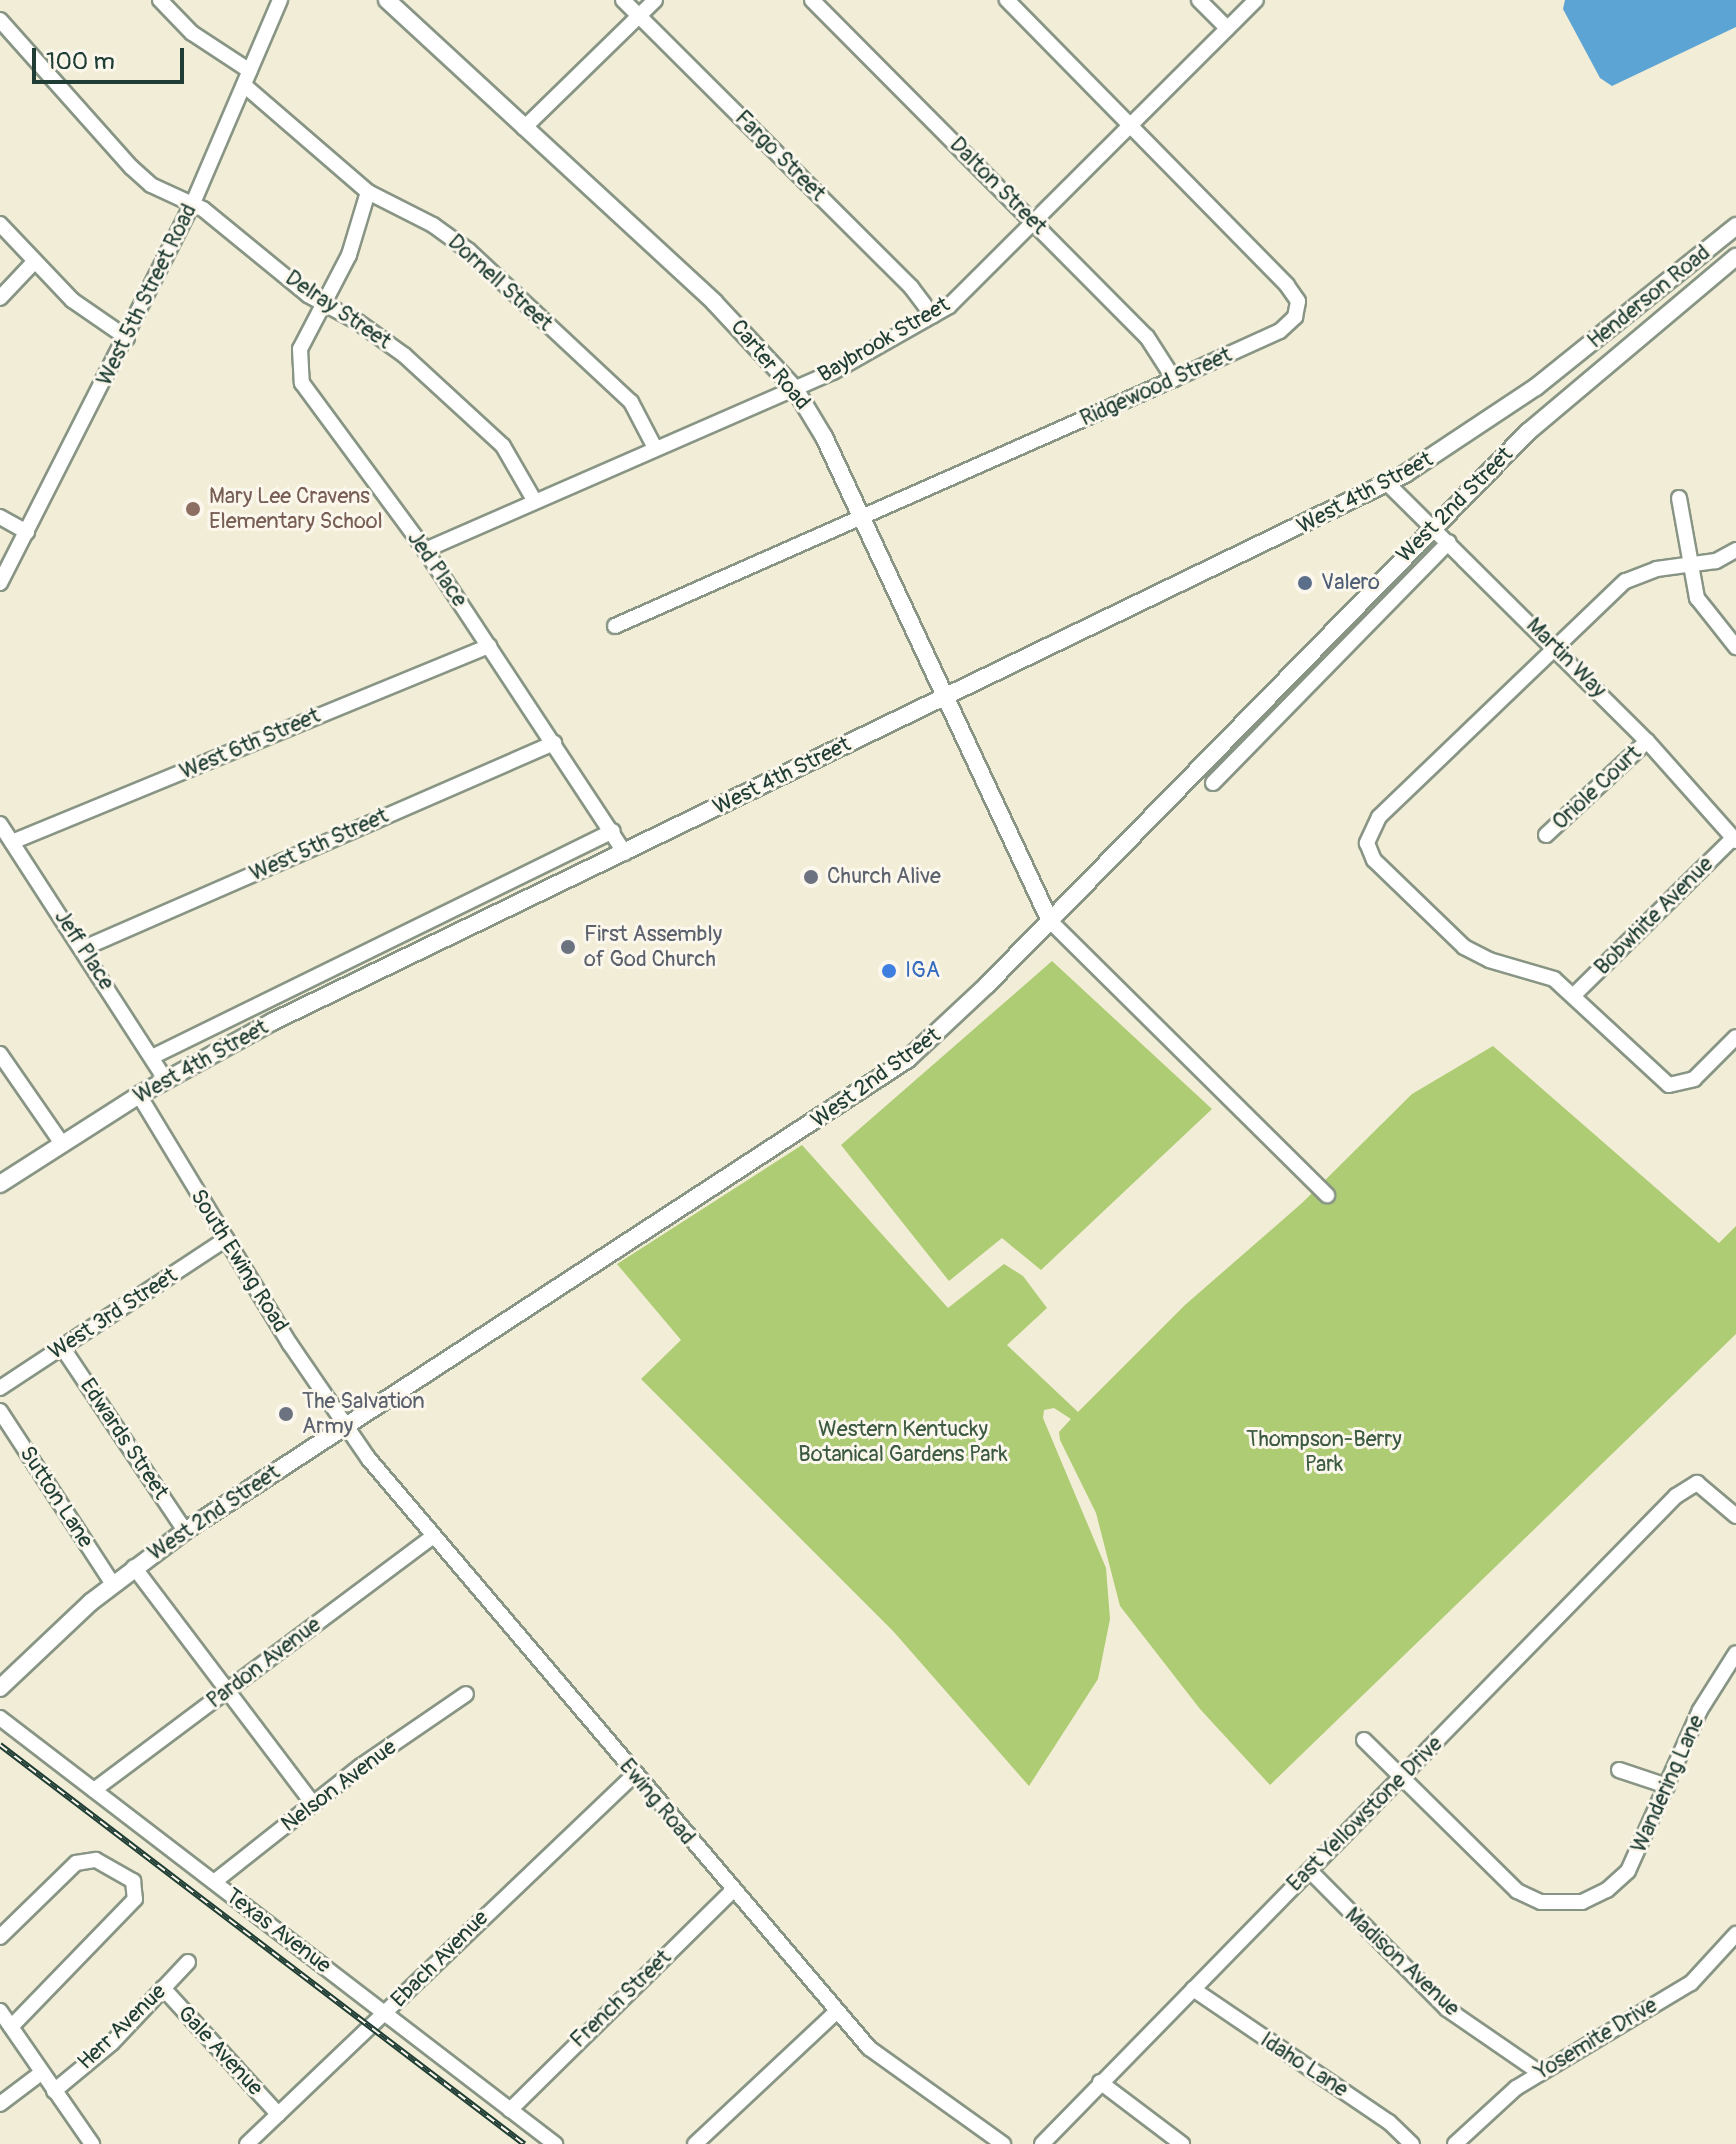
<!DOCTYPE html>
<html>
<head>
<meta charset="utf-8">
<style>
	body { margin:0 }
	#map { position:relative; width:1736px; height:2144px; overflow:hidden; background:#f2edd6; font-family:Pangolin,sans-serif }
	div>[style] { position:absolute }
	.green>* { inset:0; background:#adcc74 }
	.water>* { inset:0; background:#5ca4d3 }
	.roads { filter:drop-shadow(2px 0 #889585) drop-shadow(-2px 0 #889585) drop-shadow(0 2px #889585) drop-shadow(0 -2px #889585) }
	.minor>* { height:14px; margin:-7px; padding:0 7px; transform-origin:7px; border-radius:7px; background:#fff }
	.major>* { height:16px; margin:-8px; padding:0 8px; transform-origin:8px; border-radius:8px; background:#fff }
	.rail>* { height:6px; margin-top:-3px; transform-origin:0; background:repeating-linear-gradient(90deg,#fbf7ec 0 9px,#1f3d34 0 18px); box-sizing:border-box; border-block:2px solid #1f3d34 }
	.dots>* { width:22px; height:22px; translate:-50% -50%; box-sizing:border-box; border:4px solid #fbf7ec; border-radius:50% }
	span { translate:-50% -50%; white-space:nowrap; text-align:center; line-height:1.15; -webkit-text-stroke:6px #fbf7ec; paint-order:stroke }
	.street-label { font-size:22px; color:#1f3d34 }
	.education-label { font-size:22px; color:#785e54 }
	.left { translate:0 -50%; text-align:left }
	.service-label { font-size:22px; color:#4e5e75 }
	.worship-label { font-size:22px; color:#5b616d }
	.shop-label { font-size:22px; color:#366cbe }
	.park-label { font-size:22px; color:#3b5a41 }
	.scale { position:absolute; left:32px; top:48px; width:152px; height:36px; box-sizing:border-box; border:4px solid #1f3d34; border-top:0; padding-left:10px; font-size:24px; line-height:28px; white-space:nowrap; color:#1f3d34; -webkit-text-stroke:6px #fbf7ec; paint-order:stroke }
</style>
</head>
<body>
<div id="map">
	<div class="green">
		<div style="clip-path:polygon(1052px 961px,1212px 1109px,1041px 1270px,1002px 1238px,949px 1281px,841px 1145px)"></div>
		<div style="clip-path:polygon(1493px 1046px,1719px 1243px,1736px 1226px,1736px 1334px,1270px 1785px,1200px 1709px,1120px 1606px,1096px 1513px,1060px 1440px,1059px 1432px,1071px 1419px,1054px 1408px,1044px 1410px,1043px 1418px,1106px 1568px,1110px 1619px,1098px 1679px,1029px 1786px,893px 1631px,641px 1379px,681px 1340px,617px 1264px,802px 1145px,948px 1308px,1004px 1264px,1023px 1276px,1047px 1308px,1007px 1345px,1078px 1412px,1185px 1305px,1302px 1203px,1412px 1094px)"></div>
	</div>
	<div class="water">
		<div style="clip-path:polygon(1565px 0,1736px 0,1736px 27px,1612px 86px,1600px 78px,1563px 9px)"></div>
	</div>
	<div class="roads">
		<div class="minor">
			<div style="left:160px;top:0;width:46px;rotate:45.9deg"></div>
			<div style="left:192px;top:33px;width:69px;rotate:33.2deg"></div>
			<div style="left:623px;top:0;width:407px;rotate:44.9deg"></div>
			<div style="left:911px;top:287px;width:36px;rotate:53deg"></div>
			<div style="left:812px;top:0;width:475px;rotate:45.2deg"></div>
			<div style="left:1147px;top:337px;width:50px;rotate:57.3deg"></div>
			<div style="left:1199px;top:0;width:40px;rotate:45deg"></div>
			<div style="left:0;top:20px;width:197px;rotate:48.3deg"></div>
			<div style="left:131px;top:167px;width:27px;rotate:42deg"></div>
			<div style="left:151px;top:185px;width:57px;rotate:24.8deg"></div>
			<div style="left:203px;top:209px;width:136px;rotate:39.3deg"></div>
			<div style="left:308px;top:295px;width:57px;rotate:28.4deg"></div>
			<div style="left:358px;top:322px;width:57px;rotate:35.7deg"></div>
			<div style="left:404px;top:355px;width:134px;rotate:42.6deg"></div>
			<div style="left:503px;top:446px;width:62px;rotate:60.1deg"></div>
			<div style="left:244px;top:85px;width:164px;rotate:40.8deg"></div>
			<div style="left:368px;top:192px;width:73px;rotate:26.9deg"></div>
			<div style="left:433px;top:225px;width:44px;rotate:35.8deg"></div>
			<div style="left:469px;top:251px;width:221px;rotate:43deg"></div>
			<div style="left:631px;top:402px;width:52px;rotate:62.4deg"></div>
			<div style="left:524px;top:128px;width:183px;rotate:-44.3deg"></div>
			<div style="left:368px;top:192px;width:66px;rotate:106.8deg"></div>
			<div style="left:349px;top:255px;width:106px;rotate:117.5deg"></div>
			<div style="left:300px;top:349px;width:34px;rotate:87deg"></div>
			<div style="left:302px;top:383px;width:207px;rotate:53.6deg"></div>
			<div style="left:425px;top:550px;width:363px;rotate:56.6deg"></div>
			<div style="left:0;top:224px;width:105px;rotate:46.5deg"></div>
			<div style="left:72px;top:300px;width:67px;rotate:34.6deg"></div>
			<div style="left:0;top:298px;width:50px;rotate:-46.6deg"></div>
			<div style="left:1388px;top:484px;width:365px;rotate:44.8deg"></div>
			<div style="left:1647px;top:741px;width:134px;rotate:48.3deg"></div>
			<div style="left:1679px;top:498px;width:102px;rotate:79.8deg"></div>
			<div style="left:1697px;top:598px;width:63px;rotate:51.5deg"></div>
			<div style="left:0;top:517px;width:31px;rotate:29deg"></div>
			<div style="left:425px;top:550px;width:445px;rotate:-23.6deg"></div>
			<div style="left:833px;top:372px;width:133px;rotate:-29.6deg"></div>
			<div style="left:949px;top:306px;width:433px;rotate:-44.9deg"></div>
			<div style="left:1736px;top:550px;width:23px;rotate:151deg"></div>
			<div style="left:1716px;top:561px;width:60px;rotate:172.3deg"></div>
			<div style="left:1657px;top:569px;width:34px;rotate:159deg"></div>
			<div style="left:1625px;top:581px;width:341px;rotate:136.2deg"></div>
			<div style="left:1379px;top:817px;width:29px;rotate:115deg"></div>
			<div style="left:1367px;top:843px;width:18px;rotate:68deg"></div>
			<div style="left:1374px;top:860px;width:125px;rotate:44deg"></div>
			<div style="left:1464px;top:947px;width:28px;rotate:27deg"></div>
			<div style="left:1489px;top:960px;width:68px;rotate:16.3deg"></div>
			<div style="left:1554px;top:979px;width:156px;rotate:42.7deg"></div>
			<div style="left:1669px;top:1085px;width:26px;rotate:-13deg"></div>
			<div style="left:1694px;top:1079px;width:59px;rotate:-45deg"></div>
			<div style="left:0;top:583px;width:426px;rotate:-63.1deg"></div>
			<div style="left:193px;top:203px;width:221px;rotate:-66.8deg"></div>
			<div style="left:615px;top:626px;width:611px;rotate:-23.84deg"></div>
			<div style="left:1174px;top:379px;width:116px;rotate:-24.4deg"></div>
			<div style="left:1280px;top:331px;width:21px;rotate:-43deg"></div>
			<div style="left:1295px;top:317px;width:16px;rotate:-79deg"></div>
			<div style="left:1298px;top:301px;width:19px;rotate:-125deg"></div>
			<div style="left:1287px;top:285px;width:400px;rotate:-134.5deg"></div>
			<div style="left:1213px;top:783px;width:337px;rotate:-45.6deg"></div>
			<div style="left:0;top:824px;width:304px;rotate:57.1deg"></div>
			<div style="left:1546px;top:835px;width:138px;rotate:-42.9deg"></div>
			<div style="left:12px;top:842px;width:516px;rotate:-22.34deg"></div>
			<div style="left:1050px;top:921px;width:390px;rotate:44.7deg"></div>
			<div style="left:84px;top:948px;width:513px;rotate:-23.57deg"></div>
			<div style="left:1575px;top:994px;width:222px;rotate:-44.6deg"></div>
			<div style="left:0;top:1054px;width:107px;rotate:55.3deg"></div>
			<div style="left:152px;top:1057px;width:513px;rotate:-26.12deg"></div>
			<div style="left:139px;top:1095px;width:291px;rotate:58.8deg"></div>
			<div style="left:290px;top:1344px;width:138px;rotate:55.6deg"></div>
			<div style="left:368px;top:1458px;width:774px;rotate:49.66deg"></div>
			<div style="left:869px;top:2048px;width:165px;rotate:35.6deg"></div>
			<div style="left:62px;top:1347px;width:221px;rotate:56.2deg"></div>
			<div style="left:0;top:1388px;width:271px;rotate:-33.4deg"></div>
			<div style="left:0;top:1411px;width:205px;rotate:56.9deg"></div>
			<div style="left:134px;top:1567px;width:297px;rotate:52.9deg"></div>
			<div style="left:0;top:1718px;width:700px;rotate:37.51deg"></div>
			<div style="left:1364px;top:1740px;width:215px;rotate:44.6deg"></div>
			<div style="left:1517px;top:1891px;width:26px;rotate:25deg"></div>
			<div style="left:1541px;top:1902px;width:41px"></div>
			<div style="left:1582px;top:1902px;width:28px;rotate:-26deg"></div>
			<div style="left:1607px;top:1890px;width:28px;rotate:-42deg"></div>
			<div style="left:1628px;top:1871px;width:176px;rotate:-65.9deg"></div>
			<div style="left:1700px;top:1710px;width:67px;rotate:-57.7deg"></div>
			<div style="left:1619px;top:1770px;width:51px;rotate:18.4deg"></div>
			<div style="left:94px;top:1790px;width:424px;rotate:-36.8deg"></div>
			<div style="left:1310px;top:1871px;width:194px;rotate:45.2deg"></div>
			<div style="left:1447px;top:2009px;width:113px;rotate:34.5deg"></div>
			<div style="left:214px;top:1882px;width:187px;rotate:-38.3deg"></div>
			<div style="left:361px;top:1766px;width:127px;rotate:-34.4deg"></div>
			<div style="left:0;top:1937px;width:106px;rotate:-44.2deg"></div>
			<div style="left:76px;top:1863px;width:20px;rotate:-9deg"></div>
			<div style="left:96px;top:1860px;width:43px;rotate:29.6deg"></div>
			<div style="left:133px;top:1881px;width:18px;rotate:84deg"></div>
			<div style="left:135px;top:1899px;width:178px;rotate:134.1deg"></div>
			<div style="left:163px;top:1988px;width:171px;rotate:47.6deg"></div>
			<div style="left:1193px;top:1989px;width:237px;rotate:34.2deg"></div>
			<div style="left:1389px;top:2122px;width:32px;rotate:44deg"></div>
			<div style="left:0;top:2011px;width:162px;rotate:55.3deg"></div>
			<div style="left:1100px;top:2082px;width:103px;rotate:37.1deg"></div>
			<div style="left:54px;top:2091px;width:75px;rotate:-39.6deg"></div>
			<div style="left:112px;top:2043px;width:111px;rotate:-46.8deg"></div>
			<div style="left:0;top:2104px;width:51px;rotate:-37.1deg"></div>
			<div style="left:510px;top:2110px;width:312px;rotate:-44.6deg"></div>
			<div style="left:247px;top:2144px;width:535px;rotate:-43.64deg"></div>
			<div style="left:695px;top:2144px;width:193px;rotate:-43.1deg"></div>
			<div style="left:1042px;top:2144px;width:907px;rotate:-45.63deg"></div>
			<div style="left:1676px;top:1496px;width:25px;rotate:-32deg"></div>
			<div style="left:1697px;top:1483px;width:51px;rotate:40.2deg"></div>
			<div style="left:1455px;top:2144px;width:83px;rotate:-42.6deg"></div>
			<div style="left:1516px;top:2088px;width:204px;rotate:-31deg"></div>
			<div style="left:1691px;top:1983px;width:67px;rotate:-47.4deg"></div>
		</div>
		<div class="major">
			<div style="left:387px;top:0;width:445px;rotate:42.7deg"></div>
			<div style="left:714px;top:302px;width:119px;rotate:47deg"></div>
			<div style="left:795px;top:389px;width:56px;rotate:58.9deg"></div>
			<div style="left:824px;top:437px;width:534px;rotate:64.97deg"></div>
			<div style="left:0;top:1184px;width:165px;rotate:-32.6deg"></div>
			<div style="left:139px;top:1095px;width:152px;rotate:-28.8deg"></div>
			<div style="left:272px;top:1022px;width:1259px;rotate:-25.81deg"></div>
			<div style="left:1405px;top:474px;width:157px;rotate:-33.6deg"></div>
			<div style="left:1536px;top:387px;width:257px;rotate:-38.8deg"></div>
			<div style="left:0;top:1688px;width:125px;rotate:-43.4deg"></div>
			<div style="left:91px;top:1602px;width:118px;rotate:-37.1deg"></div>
			<div style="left:185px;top:1531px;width:863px;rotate:-33.14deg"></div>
			<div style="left:908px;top:1059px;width:108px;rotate:-43.1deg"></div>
			<div style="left:987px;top:985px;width:774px;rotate:-45.63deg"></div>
			<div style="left:1528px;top:432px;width:272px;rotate:-40.1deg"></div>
		</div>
	</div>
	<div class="rail">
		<div style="left:0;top:1745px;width:659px;rotate:37.29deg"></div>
	</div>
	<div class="dots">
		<div style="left:193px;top:509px;background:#8d6e63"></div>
		<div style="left:1305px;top:583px;background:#5c6f8a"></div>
		<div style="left:811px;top:877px;background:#6b7280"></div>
		<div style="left:568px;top:947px;background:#6b7280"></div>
		<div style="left:889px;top:971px;background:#3f7fe0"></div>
		<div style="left:286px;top:1414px;background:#6b7280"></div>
	</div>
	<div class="street-label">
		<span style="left:780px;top:156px;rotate:45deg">Fargo Street</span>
		<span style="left:998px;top:186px;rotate:45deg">Dalton Street</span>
		<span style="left:500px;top:283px;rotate:42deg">Dornell Street</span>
		<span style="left:147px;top:295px;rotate:-64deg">West 5th Street Road</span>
		<span style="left:1649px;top:297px;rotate:-39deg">Henderson Road</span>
		<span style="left:338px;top:310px;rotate:34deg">Delray Street</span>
		<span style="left:884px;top:340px;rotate:-30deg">Baybrook Street</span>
		<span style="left:770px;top:365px;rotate:50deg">Carter Road</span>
		<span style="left:1156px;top:387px;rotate:-24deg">Ridgewood Street</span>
		<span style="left:1365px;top:493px;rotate:-28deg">West 4th Street</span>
		<span style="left:1455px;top:505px;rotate:-45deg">West 2nd Street</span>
		<span style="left:437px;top:569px;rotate:55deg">Jed Place</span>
		<span style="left:1566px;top:658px;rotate:45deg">Martin Way</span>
		<span style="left:250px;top:744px;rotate:-23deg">West 6th Street</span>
		<span style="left:782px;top:776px;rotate:-26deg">West 4th Street</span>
		<span style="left:1597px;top:788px;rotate:-43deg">Oriole Court</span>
		<span style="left:319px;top:845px;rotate:-24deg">West 5th Street</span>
		<span style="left:1654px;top:916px;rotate:-45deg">Bobwhite Avenue</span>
		<span style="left:84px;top:950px;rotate:57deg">Jeff Place</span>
		<span style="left:201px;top:1062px;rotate:-29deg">West 4th Street</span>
		<span style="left:876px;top:1078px;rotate:-36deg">West 2nd Street</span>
		<span style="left:239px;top:1261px;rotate:58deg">South Ewing Road</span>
		<span style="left:113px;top:1314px;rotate:-33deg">West 3rd Street</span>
		<span style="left:124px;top:1439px;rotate:56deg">Edwards Street</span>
		<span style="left:56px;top:1497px;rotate:57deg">Sutton Lane</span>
		<span style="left:214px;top:1513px;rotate:-34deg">West 2nd Street</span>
		<span style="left:264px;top:1663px;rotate:-37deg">Pardon Avenue</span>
		<span style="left:1668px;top:1784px;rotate:-66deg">Wandering Lane</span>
		<span style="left:339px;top:1786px;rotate:-37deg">Nelson Avenue</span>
		<span style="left:657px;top:1802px;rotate:50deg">Ewing Road</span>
		<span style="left:1365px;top:1814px;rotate:-45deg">East Yellowstone Drive</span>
		<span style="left:278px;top:1931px;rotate:37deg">Texas Avenue</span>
		<span style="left:440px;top:1959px;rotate:-45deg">Ebach Avenue</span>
		<span style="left:1402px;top:1962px;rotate:43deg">Madison Avenue</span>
		<span style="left:621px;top:1999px;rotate:-44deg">French Street</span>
		<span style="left:122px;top:2027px;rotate:-44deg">Herr Avenue</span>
		<span style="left:1596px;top:2039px;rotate:-31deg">Yosemite Drive</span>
		<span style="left:220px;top:2051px;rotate:47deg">Gale Avenue</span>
		<span style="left:1304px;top:2065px;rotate:33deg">Idaho Lane</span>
	</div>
	<div class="education-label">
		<span class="left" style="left:209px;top:509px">Mary Lee Cravens<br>Elementary School</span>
	</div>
	<div class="service-label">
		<span class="left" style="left:1321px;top:583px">Valero</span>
	</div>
	<div class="worship-label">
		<span class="left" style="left:827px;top:877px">Church Alive</span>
		<span class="left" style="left:584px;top:947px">First Assembly<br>of God Church</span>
		<span class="left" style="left:302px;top:1414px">The Salvation<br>Army</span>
	</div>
	<div class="shop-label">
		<span class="left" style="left:905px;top:971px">IGA</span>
	</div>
	<div class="park-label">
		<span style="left:903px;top:1442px">Western Kentucky<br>Botanical Gardens Park</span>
		<span style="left:1324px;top:1452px">Thompson-Berry<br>Park</span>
	</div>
	<div class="scale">100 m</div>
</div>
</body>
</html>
